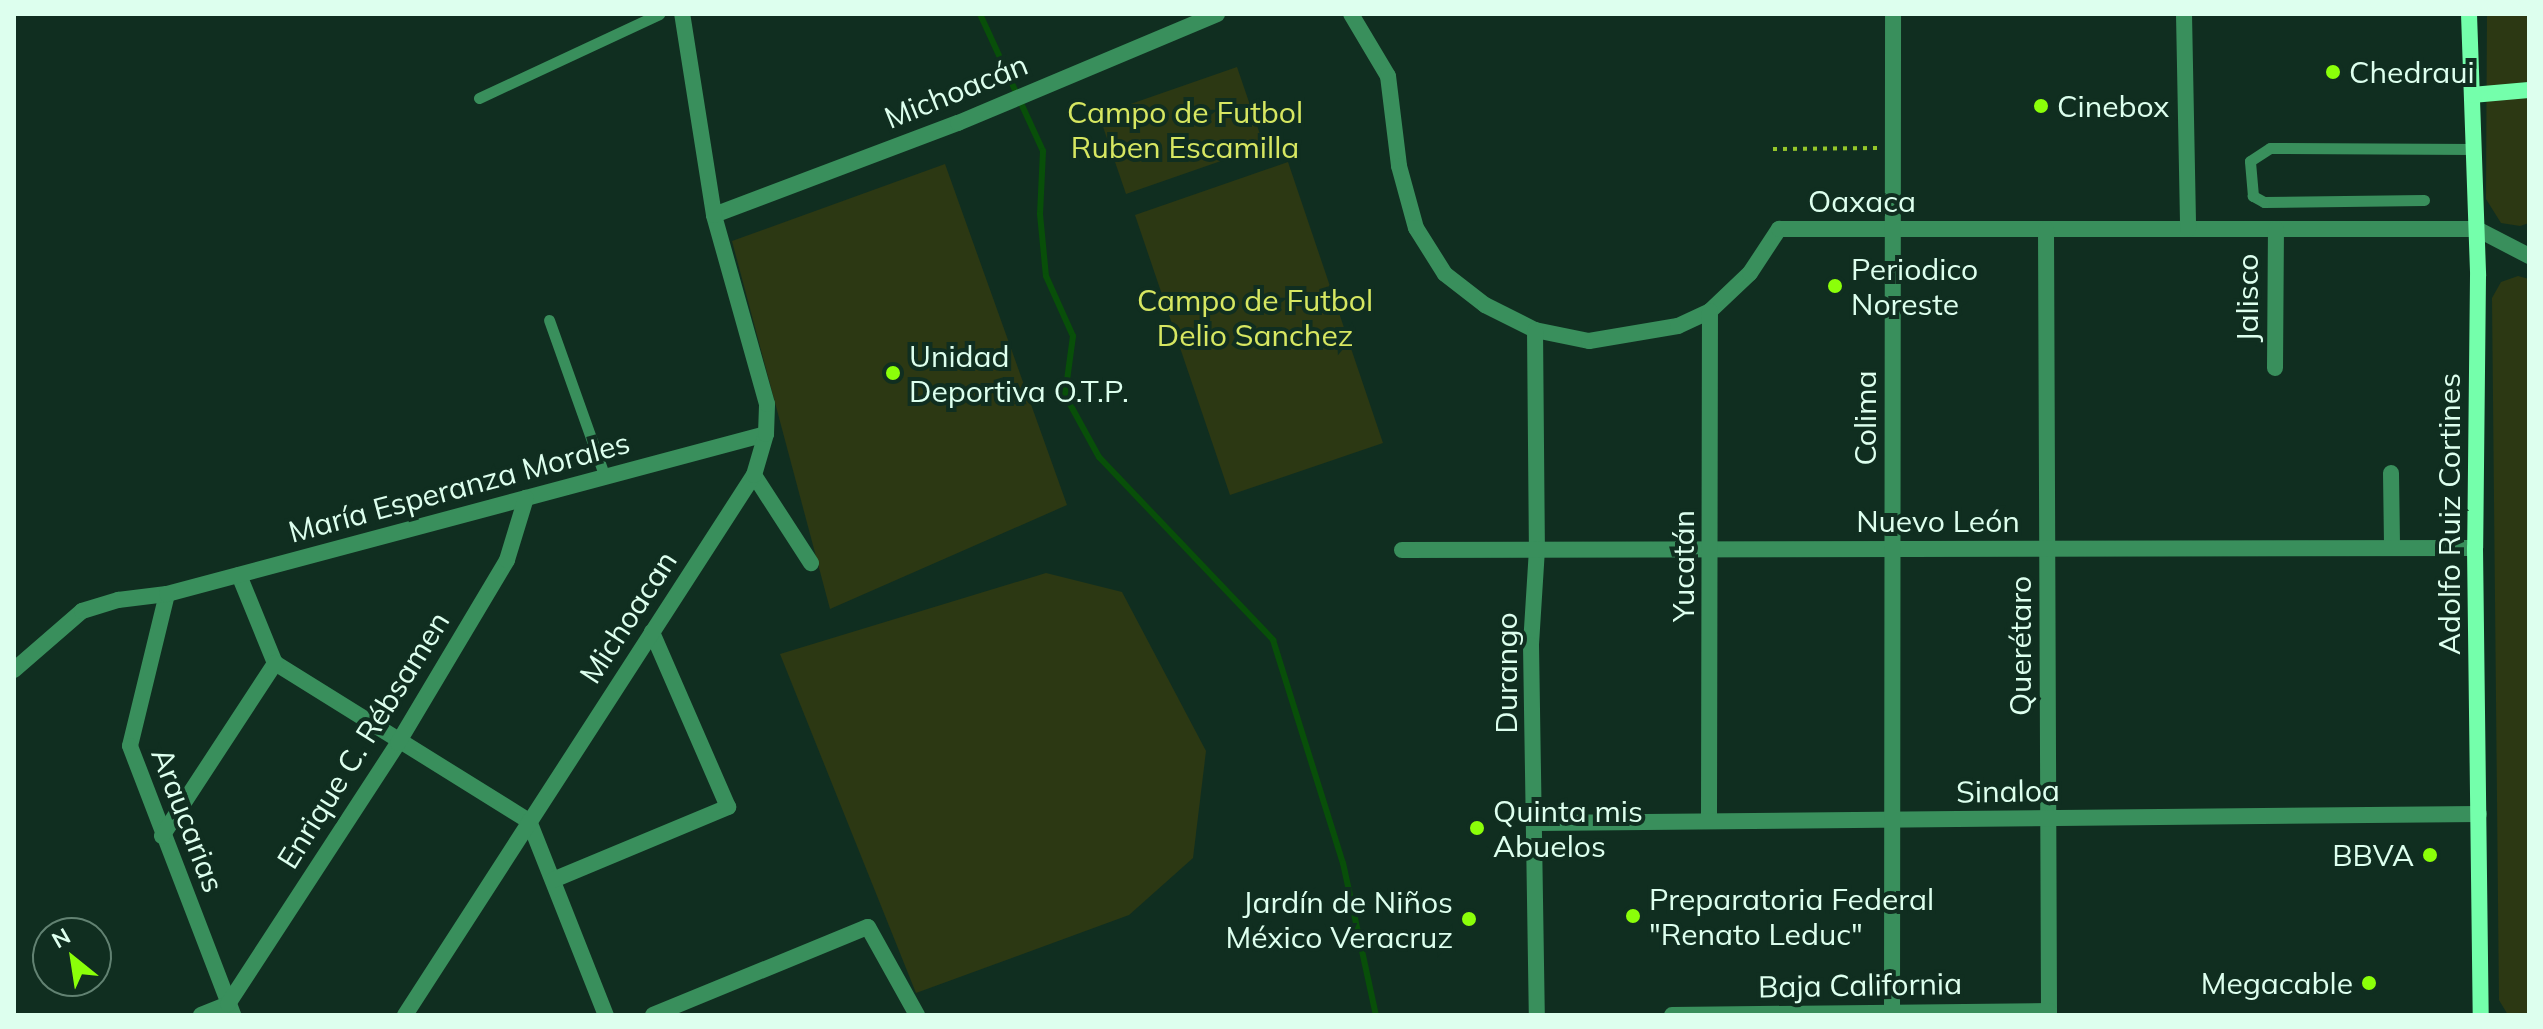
<!DOCTYPE html>
<html>
<head>
<meta charset="utf-8">
<style>
	body { margin:0 }
	#map { position:relative; width:2543px; height:1029px; overflow:hidden; background:#102e20; font-family:Mulish,sans-serif }
	div>[style] { position:absolute }
	.green>* { inset:0; background:#2c3813 }
	.stream>* { height:6px; margin:-3px; padding:0 3px; transform-origin:3px; border-radius:3px; background:#084f09 }
	.path>* { height:4px; margin-top:-2px; transform-origin:0; background:repeating-linear-gradient(90deg,#95c62a 0 4px,transparent 0 10px) }
	.lane>* { height:11px; margin:-5.5px; padding:0 5.5px; transform-origin:5.5px; border-radius:5.5px; background:#398f5c }
	.street>* { height:16px; margin:-8px; padding:0 8px; transform-origin:8px; border-radius:8px; background:#398f5c }
	.secondary>* { height:16px; margin:-8px; padding:0 8px; transform-origin:8px; border-radius:8px; background:#74ffab }
	.dots>* { width:22px; height:22px; translate:-50% -50%; box-sizing:border-box; border:4px solid #102e20; border-radius:50% }
	span { translate:-50% -50%; white-space:nowrap; text-align:center; line-height:1.15; -webkit-text-stroke:8px #102e20; paint-order:stroke }
	.poi-label { font-size:30px; color:#dfe }
	.left { translate:0 -50%; text-align:left }
	.right { translate:-100% -50%; text-align:right }
	.street-label { font-size:30px; color:#dfe }
	.park-label { font-size:30px; color:#d7e761 }
	.frame { position:absolute; inset:0; border:16px solid #dfe; pointer-events:none }
	.north { position:absolute; left:32px; top:917px; width:80px; height:80px; box-sizing:border-box; background:#102e20; border:2px solid #628272; border-radius:50%; rotate:330deg; font-size:22px; font-weight:700; line-height:32px; text-align:center; color:#dfe }
	.north::after { content:''; display:block; margin:auto; width:28px; height:36px; background:#8bff09; clip-path:polygon(50% 0,100% 100%,50% 72%,0 100%) }
</style>
</head>
<body>
<div id="map">
	<div class="green">
		<div style="clip-path:polygon(2487px 14px,2529px 14px,2529px 223px,2520px 226px,2501px 223px,2486px 199px)"></div>
		<div style="clip-path:polygon(1237px 67px,1264px 146px,1126px 194px,1099px 115px)"></div>
		<div style="clip-path:polygon(1288px 162px,1383px 443px,1230px 495px,1135px 215px)"></div>
		<div style="clip-path:polygon(945px 164px,1067px 505px,830px 609px,732px 241px)"></div>
		<div style="clip-path:polygon(2518px 276px,2529px 279px,2529px 1015px,2508px 1015px,2499px 1000px,2492px 298px,2501px 282px)"></div>
		<div style="clip-path:polygon(1046px 573px,1122px 592px,1206px 751px,1193px 858px,1129px 915px,916px 993px,780px 654px)"></div>
	</div>
	<div class="stream">
		<div style="left:980px;top:14px;width:151px;rotate:65.3deg"></div>
		<div style="left:1043px;top:151px;width:63px;rotate:92.7deg"></div>
		<div style="left:1040px;top:214px;width:62px;rotate:84.5deg"></div>
		<div style="left:1046px;top:276px;width:66px;rotate:65.8deg"></div>
		<div style="left:1073px;top:336px;width:60px;rotate:97.7deg"></div>
		<div style="left:1065px;top:395px;width:71px;rotate:61.3deg"></div>
		<div style="left:1099px;top:457px;width:253px;rotate:46.4deg"></div>
		<div style="left:1273px;top:640px;width:234px;rotate:72.6deg"></div>
		<div style="left:1343px;top:863px;width:156px;rotate:77.8deg"></div>
	</div>
	<div class="path">
		<div style="left:1773px;top:149px;width:104px;rotate:-0.6deg"></div>
	</div>
	<div class="lane">
		<div style="left:479px;top:98px;width:199px;rotate:-25deg"></div>
		<div style="left:2424px;top:200px;width:160px;rotate:179.3deg"></div>
		<div style="left:2264px;top:202px;width:13px;rotate:-151deg"></div>
		<div style="left:2253px;top:196px;width:35px;rotate:-95deg"></div>
		<div style="left:2250px;top:161px;width:24px;rotate:-33deg"></div>
		<div style="left:2270px;top:148px;width:204px;rotate:0.3deg"></div>
		<div style="left:549px;top:320px;width:167px;rotate:70.4deg"></div>
	</div>
	<div class="street">
		<div style="left:1351px;top:14px;width:72px;rotate:59.2deg"></div>
		<div style="left:1388px;top:76px;width:91px;rotate:83deg"></div>
		<div style="left:1399px;top:166px;width:64px;rotate:74.7deg"></div>
		<div style="left:1416px;top:228px;width:54px;rotate:57.8deg"></div>
		<div style="left:1445px;top:274px;width:51px;rotate:37.8deg"></div>
		<div style="left:1485px;top:305px;width:56px;rotate:26.6deg"></div>
		<div style="left:1535px;top:330px;width:55px;rotate:11.5deg"></div>
		<div style="left:1589px;top:341px;width:90px;rotate:-9.6deg"></div>
		<div style="left:1678px;top:326px;width:35px;rotate:-25deg"></div>
		<div style="left:1710px;top:311px;width:55px;rotate:-43.5deg"></div>
		<div style="left:1750px;top:273px;width:53px;rotate:-56.6deg"></div>
		<div style="left:1779px;top:229px;width:698px"></div>
		<div style="left:2477px;top:229px;width:59px;rotate:27.4deg"></div>
		<div style="left:2184px;top:14px;width:215px;rotate:88.9deg"></div>
		<div style="left:714px;top:215px;width:261px;rotate:-20.7deg"></div>
		<div style="left:958px;top:123px;width:281px;rotate:-22.8deg"></div>
		<div style="left:2046px;top:229px;width:786px;rotate:89.78deg"></div>
		<div style="left:1535px;top:330px;width:219px;rotate:89.5deg"></div>
		<div style="left:1537px;top:549px;width:96px;rotate:93.6deg"></div>
		<div style="left:1531px;top:645px;width:370px;rotate:89.1deg"></div>
		<div style="left:2275px;top:368px;width:139px;rotate:-89.6deg"></div>
		<div style="left:2391px;top:473px;width:75px;rotate:89.2deg"></div>
		<div style="left:754px;top:475px;width:105px;rotate:57.1deg"></div>
		<div style="left:1402px;top:550px;width:1073px;rotate:-0.11deg"></div>
		<div style="left:239px;top:575px;width:95px;rotate:67.8deg"></div>
		<div style="left:275px;top:663px;width:299px;rotate:31.9deg"></div>
		<div style="left:529px;top:821px;width:209px;rotate:68.4deg"></div>
		<div style="left:167px;top:594px;width:156px;rotate:103.7deg"></div>
		<div style="left:130px;top:746px;width:288px;rotate:69deg"></div>
		<div style="left:14px;top:670px;width:90px;rotate:-40.9deg"></div>
		<div style="left:82px;top:611px;width:38px;rotate:-17deg"></div>
		<div style="left:118px;top:600px;width:49px;rotate:-7deg"></div>
		<div style="left:167px;top:594px;width:620px;rotate:-14.96deg"></div>
		<div style="left:1709px;top:821px;width:510px;rotate:-89.89deg"></div>
		<div style="left:1537px;top:823px;width:942px;rotate:-0.55deg"></div>
		<div style="left:162px;top:836px;width:207px;rotate:-56.8deg"></div>
		<div style="left:553px;top:880px;width:190px;rotate:-22.6deg"></div>
		<div style="left:728px;top:807px;width:191px;rotate:-113.5deg"></div>
		<div style="left:201px;top:1015px;width:29px;rotate:-22deg"></div>
		<div style="left:228px;top:1004px;width:311px;rotate:-56.9deg"></div>
		<div style="left:398px;top:743px;width:213px;rotate:-59.2deg"></div>
		<div style="left:507px;top:560px;width:65px;rotate:-73deg"></div>
		<div style="left:405px;top:1015px;width:643px;rotate:-57.13deg"></div>
		<div style="left:754px;top:475px;width:43px;rotate:-73.7deg"></div>
		<div style="left:766px;top:434px;width:30px;rotate:-88deg"></div>
		<div style="left:767px;top:404px;width:196px;rotate:-105.7deg"></div>
		<div style="left:714px;top:215px;width:204px;rotate:-99deg"></div>
		<div style="left:653px;top:1015px;width:232px;rotate:-22.3deg"></div>
		<div style="left:868px;top:927px;width:101px;rotate:60.9deg"></div>
		<div style="left:1672px;top:1015px;width:377px;rotate:-0.6deg"></div>
		<div style="left:1892px;top:1015px;width:1001px;rotate:-89.94deg"></div>
	</div>
	<div class="secondary">
		<div style="left:2469px;top:14px;width:262px;rotate:88deg"></div>
		<div style="left:2478px;top:276px;width:272px;rotate:90.6deg"></div>
		<div style="left:2475px;top:548px;width:467px;rotate:89.3deg"></div>
		<div style="left:2472px;top:95px;width:57px;rotate:-5deg"></div>
	</div>
	<div class="dots">
		<div style="left:2333px;top:72px;background:#8bff09"></div>
		<div style="left:2041px;top:106px;background:#8bff09"></div>
		<div style="left:1835px;top:286px;background:#8bff09"></div>
		<div style="left:893px;top:373px;background:#8bff09"></div>
		<div style="left:1477px;top:828px;background:#8bff09"></div>
		<div style="left:2430px;top:855px;background:#8bff09"></div>
		<div style="left:1633px;top:916px;background:#8bff09"></div>
		<div style="left:1469px;top:919px;background:#8bff09"></div>
		<div style="left:2369px;top:983px;background:#8bff09"></div>
	</div>
	<div class="poi-label">
		<span class="left" style="left:2349px;top:72px">Chedraui</span>
		<span class="left" style="left:2057px;top:106px">Cinebox</span>
		<span class="left" style="left:1851px;top:286px">Periodico<br>Noreste</span>
		<span class="left" style="left:909px;top:373px">Unidad<br>Deportiva O.T.P.</span>
		<span class="left" style="left:1493px;top:828px">Quinta mis<br>Abuelos</span>
		<span class="right" style="left:2414px;top:855px">BBVA</span>
		<span class="left" style="left:1649px;top:916px">Preparatoria Federal<br>"Renato Leduc"</span>
		<span class="right" style="left:1453px;top:919px">Jardín de Niños<br>México Veracruz</span>
		<span class="right" style="left:2353px;top:983px">Megacable</span>
	</div>
	<div class="street-label">
		<span style="left:956px;top:91px;rotate:-22deg">Michoacán</span>
		<span style="left:1862px;top:201px">Oaxaca</span>
		<span style="left:2247px;top:298px;rotate:-90deg">Jalisco</span>
		<span style="left:1865px;top:418px;rotate:-90deg">Colima</span>
		<span style="left:459px;top:487px;rotate:-15deg">María Esperanza Morales</span>
		<span style="left:2449px;top:514px;rotate:-90deg">Adolfo Ruiz Cortines</span>
		<span style="left:1938px;top:521px">Nuevo León</span>
		<span style="left:1683px;top:566px;rotate:-90deg">Yucatán</span>
		<span style="left:628px;top:617px;rotate:-57deg">Michoacan</span>
		<span style="left:2020px;top:646px;rotate:-90deg">Querétaro</span>
		<span style="left:1506px;top:673px;rotate:-90deg">Durango</span>
		<span style="left:363px;top:740px;rotate:-58deg">Enrique C. Rébsamen</span>
		<span style="left:2008px;top:791px;rotate:-1deg">Sinaloa</span>
		<span style="left:188px;top:820px;rotate:69deg">Araucarias</span>
		<span style="left:1860px;top:985px;rotate:-1deg">Baja California</span>
	</div>
	<div class="park-label">
		<span style="left:1185px;top:129px">Campo de Futbol<br>Ruben Escamilla</span>
		<span style="left:1255px;top:317px">Campo de Futbol<br>Delio Sanchez</span>
	</div>
	<div class="frame"></div>
	<div class="north">N</div>
</div>
</body>
</html>
